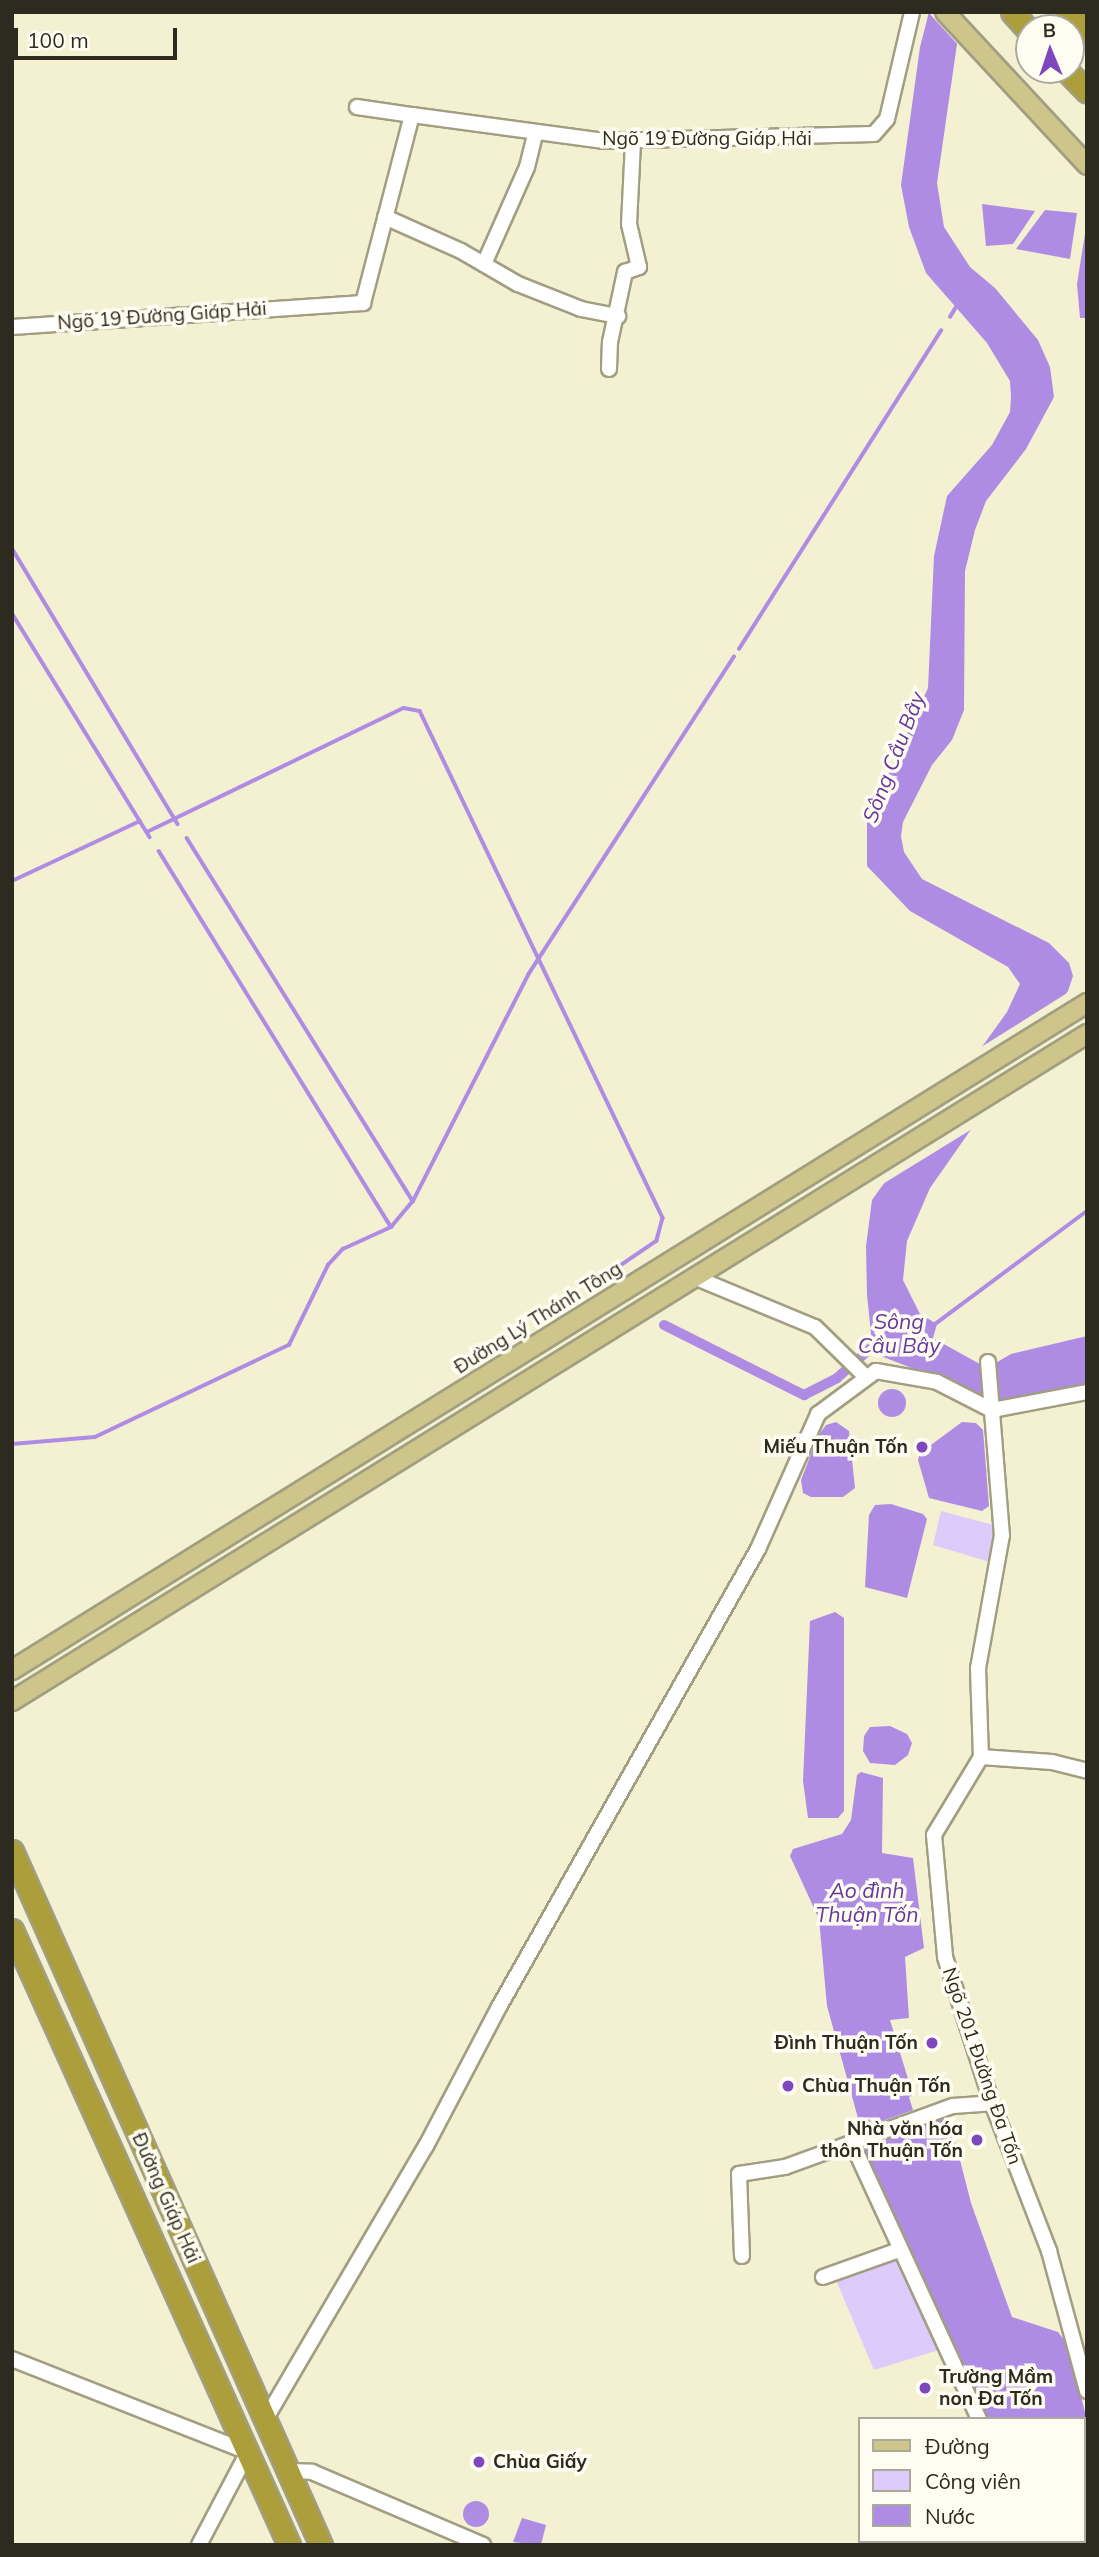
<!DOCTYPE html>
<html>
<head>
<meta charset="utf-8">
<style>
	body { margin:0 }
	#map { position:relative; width:1099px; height:2557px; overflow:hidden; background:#f4f1d3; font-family:Mulish,sans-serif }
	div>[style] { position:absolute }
	.green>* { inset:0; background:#dccbfb }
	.water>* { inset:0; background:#af8ce3 }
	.round { border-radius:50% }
	.pier>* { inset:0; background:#f4f1d3 }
	.stream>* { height:3.5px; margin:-1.75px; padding:0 1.75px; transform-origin:1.75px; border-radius:1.75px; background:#af8ce3 }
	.canal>* { height:10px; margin:-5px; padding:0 5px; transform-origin:5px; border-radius:5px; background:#af8ce3 }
	.roads { filter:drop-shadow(2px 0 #a19e82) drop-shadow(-2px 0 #a19e82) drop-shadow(0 2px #a19e82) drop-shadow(0 -2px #a19e82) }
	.minor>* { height:14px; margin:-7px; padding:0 7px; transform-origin:7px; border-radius:7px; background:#fff }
	.major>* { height:18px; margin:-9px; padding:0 9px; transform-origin:9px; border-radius:9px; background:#cdc589 }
	.highway>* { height:21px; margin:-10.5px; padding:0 10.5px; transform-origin:10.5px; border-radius:10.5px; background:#ab9e3b }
	.dots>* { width:19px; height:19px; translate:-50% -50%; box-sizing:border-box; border:4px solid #fffdf2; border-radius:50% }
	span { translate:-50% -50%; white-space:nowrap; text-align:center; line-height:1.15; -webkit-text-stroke:7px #fffdf2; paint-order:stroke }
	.street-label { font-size:19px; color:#2d2b20 }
	.poi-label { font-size:19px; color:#2d2b20; font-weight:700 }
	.right { translate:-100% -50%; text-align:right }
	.left { translate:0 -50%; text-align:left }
	.water-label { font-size:21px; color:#66379c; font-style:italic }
	.frame { position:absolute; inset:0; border:14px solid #2d2b20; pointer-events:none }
	.legend { position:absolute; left:858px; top:2417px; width:228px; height:126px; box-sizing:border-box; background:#fffdf2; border:2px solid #aba99e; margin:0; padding:9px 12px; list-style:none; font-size:21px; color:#2d2b20 }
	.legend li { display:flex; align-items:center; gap:14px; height:35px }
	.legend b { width:35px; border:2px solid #aba99e }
	.north { position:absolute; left:1015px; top:14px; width:70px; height:70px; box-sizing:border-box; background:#fffdf2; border:2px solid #aba99e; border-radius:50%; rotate:358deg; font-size:19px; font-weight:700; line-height:28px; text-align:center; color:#2d2b20 }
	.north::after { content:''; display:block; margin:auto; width:24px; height:32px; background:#7e47be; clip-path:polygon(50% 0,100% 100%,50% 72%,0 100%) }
	.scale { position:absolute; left:14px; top:28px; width:163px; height:32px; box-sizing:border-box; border:4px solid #2d2b20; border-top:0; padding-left:9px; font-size:21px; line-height:24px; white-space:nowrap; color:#2d2b20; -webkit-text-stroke:5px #fffdf2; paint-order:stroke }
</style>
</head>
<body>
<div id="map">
	<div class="green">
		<div style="clip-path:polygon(941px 1511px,997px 1526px,990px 1562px,933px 1545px)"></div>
		<div style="clip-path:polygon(894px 2257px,942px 2349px,874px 2370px,836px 2280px)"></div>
	</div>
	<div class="water">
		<div style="clip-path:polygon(929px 12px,958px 37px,937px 183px,944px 227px,970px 267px,995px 288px,1038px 340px,1050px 367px,1054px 397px,1026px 449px,986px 501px,975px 530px,965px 571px,964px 710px,952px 740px,932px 765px,903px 822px,901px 836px,904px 852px,922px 879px,1049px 943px,1069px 963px,1073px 976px,1068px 991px,930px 1188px,907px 1241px,903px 1280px,920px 1314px,937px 1324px,933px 1338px,987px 1368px,1011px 1354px,1087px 1336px,1087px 1385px,999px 1402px,873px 1353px,867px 1295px,866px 1246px,872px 1200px,1007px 1012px,1020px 984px,1008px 967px,910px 911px,867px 866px,867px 821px,928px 688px,934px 556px,947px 496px,992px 445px,1010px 412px,1011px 397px,1010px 381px,987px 343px,926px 273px,909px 227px,901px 185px,920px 47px)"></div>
		<div style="clip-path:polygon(982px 204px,1035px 211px,1013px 244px,986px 246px)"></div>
		<div style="clip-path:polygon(1045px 210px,1077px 213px,1070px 259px,1016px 249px)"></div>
		<div style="clip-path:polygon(1087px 221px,1087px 318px,1080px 318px,1077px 284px)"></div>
		<div class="round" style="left:878px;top:1389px;width:28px;height:28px"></div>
		<div style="clip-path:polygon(836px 1422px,849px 1431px,855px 1488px,843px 1497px,811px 1497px,803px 1493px,801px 1480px,818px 1436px,826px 1425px)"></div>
		<div style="clip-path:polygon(962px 1422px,976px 1423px,983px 1430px,989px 1506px,982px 1511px,929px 1498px,918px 1460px,920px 1453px)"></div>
		<div style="clip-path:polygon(891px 1504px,923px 1514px,927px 1519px,907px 1598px,865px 1587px,869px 1515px,875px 1505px)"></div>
		<div style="clip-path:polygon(835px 1612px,844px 1618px,844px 1811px,838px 1818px,808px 1818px,803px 1781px,810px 1621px)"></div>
		<div style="clip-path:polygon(890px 1726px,907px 1734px,912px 1743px,908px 1755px,895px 1765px,870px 1763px,863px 1751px,864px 1736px,870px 1727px)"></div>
		<div style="clip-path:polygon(861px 1772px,883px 1778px,882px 1853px,913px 1858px,924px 1948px,905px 1957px,909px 2018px,890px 2020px,913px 2095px,909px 2097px,913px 2110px,861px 2129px,827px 2006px,819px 1919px,790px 1856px,793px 1849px,842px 1834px,851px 1820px,857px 1775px)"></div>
		<div style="clip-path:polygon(948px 2113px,971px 2203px,1012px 2317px,1058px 2332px,1068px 2345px,1087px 2420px,986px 2419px,920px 2275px,862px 2146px)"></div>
		<div style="clip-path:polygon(1083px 2481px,1087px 2545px,1044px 2545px,1042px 2541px,1083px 2541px)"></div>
		<div class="round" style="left:463px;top:2501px;width:26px;height:26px"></div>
		<div style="clip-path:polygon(522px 2518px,546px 2525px,541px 2545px,513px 2542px)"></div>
	</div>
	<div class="pier">
		<div style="clip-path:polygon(928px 12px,963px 14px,958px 28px,961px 48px)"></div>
		<div style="clip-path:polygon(1072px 990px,977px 1126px,873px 1190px,970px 1054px)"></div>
	</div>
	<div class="stream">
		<div style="left:950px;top:317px;width:12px;rotate:-59deg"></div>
		<div style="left:12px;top:548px;width:322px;rotate:59deg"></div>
		<div style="left:12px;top:613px;width:263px;rotate:58.4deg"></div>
		<div style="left:739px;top:649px;width:377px;rotate:-57.6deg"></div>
		<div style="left:147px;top:832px;width:285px;rotate:-25.8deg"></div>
		<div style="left:404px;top:708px;width:16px;rotate:11deg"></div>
		<div style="left:420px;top:711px;width:562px;rotate:64.39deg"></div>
		<div style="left:663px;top:1218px;width:24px;rotate:105deg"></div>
		<div style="left:657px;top:1241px;width:83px;rotate:145.7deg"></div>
		<div style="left:187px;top:838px;width:428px;rotate:58.1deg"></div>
		<div style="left:159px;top:851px;width:442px;rotate:58.3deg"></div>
		<div style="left:12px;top:881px;width:141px;rotate:-25.1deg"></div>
		<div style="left:934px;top:1325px;width:191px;rotate:-36.7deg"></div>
		<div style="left:12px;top:1444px;width:83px;rotate:-4.8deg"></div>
		<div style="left:95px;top:1437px;width:215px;rotate:-25.4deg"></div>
		<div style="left:289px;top:1345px;width:89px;rotate:-64deg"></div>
		<div style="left:328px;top:1265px;width:22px;rotate:-47deg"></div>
		<div style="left:343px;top:1249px;width:53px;rotate:-24.6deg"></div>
		<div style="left:391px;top:1227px;width:34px;rotate:-50deg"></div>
		<div style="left:413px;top:1201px;width:254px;rotate:-63deg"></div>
		<div style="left:528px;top:975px;width:379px;rotate:-57.1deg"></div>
	</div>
	<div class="canal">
		<div style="left:664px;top:1325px;width:157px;rotate:26.6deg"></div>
		<div style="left:804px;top:1395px;width:37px;rotate:-27deg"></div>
		<div style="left:837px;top:1378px;width:59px;rotate:-41.6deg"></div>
	</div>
	<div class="roads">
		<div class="minor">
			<div style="left:357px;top:107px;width:56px;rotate:8.3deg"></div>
			<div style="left:385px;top:217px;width:83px;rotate:24.1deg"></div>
			<div style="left:461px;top:251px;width:66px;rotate:30.1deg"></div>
			<div style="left:518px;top:284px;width:68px;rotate:21.6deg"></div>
			<div style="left:581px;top:309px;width:38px;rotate:11deg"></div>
			<div style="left:484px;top:264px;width:106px;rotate:-66.1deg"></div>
			<div style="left:527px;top:167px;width:36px;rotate:-76deg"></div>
			<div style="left:12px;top:327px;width:352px;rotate:-3.9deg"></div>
			<div style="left:363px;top:303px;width:194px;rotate:-75.4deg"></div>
			<div style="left:412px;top:115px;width:194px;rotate:7.7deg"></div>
			<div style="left:604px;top:141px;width:270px;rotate:-1.5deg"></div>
			<div style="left:874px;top:134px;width:20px;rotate:-49deg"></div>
			<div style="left:887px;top:119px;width:110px;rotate:-76.8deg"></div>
			<div style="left:609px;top:369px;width:27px;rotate:-88deg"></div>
			<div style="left:610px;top:342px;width:72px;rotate:-77.9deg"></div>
			<div style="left:625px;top:272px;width:15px;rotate:-20deg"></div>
			<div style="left:639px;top:267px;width:44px;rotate:-103.1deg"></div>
			<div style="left:629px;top:224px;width:83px;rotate:-87.2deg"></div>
			<div style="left:694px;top:1277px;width:131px;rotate:22.5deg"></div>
			<div style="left:815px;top:1327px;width:70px;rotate:44.4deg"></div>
			<div style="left:988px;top:1362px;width:174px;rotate:85.4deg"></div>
			<div style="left:1002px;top:1535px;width:135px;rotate:100.2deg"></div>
			<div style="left:978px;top:1668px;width:89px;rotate:88.1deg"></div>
			<div style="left:981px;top:1757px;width:91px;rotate:121.1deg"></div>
			<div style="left:934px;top:1835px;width:122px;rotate:84.8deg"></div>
			<div style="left:945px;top:1957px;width:153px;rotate:72.2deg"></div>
			<div style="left:992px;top:2103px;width:159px;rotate:68.9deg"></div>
			<div style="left:1049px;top:2251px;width:145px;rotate:74.8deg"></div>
			<div style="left:992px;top:1410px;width:97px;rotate:-10.7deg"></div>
			<div style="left:981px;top:1757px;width:71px;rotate:4deg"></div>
			<div style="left:1052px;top:1762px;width:36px;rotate:14deg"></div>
			<div style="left:852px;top:2143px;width:304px;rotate:65.3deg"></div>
			<div style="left:742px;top:2256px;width:82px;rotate:-92.1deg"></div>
			<div style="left:739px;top:2174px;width:47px;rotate:-8.7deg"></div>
			<div style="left:785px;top:2167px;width:179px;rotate:-20deg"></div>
			<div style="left:953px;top:2106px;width:39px;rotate:-4deg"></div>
			<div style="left:823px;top:2277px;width:81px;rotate:-19.6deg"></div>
			<div style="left:12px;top:2359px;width:254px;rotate:21.5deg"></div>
			<div style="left:248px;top:2452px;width:105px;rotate:117.8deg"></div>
			<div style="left:265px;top:2420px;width:318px;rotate:-59.6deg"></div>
			<div style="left:426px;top:2146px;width:157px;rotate:-62.3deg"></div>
			<div style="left:499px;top:2007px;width:526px;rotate:-60.51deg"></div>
			<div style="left:758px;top:1549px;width:148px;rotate:-66deg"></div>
			<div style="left:818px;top:1414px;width:72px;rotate:-36.6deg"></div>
			<div style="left:876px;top:1371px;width:62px;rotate:10.2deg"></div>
			<div style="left:937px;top:1382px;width:62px;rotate:27deg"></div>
			<div style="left:288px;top:2471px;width:24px;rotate:2deg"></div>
			<div style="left:312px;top:2472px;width:186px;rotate:23.1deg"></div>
			<div style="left:1036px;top:2541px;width:4px;rotate:63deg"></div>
		</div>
		<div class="major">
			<div style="left:945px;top:12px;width:209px;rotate:47.1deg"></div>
			<div style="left:12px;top:1670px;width:1265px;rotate:-31.82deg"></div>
			<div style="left:12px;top:1701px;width:1265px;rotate:-31.82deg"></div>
		</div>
		<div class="highway">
			<div style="left:1012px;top:12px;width:25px;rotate:48deg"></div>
			<div style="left:1067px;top:12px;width:29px;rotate:46deg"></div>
			<div style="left:1066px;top:70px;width:30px;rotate:46deg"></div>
			<div style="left:12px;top:1851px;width:760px;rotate:66deg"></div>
			<div style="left:12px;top:1930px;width:675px;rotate:65.75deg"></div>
		</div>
	</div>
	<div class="dots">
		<div style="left:922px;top:1447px;background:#7e47be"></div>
		<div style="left:932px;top:2043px;background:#7e47be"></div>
		<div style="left:788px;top:2086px;background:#7e47be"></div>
		<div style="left:977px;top:2140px;background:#7e47be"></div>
		<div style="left:925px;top:2388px;background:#7e47be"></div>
		<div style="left:479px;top:2462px;background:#7e47be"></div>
	</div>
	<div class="street-label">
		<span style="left:707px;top:139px">Ngõ 19 Đường Giáp Hải</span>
		<span style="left:162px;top:316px;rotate:-4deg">Ngõ 19 Đường Giáp Hải</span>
		<span style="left:538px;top:1318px;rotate:-32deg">Đường Lý Thánh Tông</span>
		<span style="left:982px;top:2066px;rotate:71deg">Ngõ 201 Đường Đa Tốn</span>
		<span style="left:166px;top:2198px;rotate:66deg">Đường Giáp Hải</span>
	</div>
	<div class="poi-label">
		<span class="right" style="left:908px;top:1447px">Miếu Thuận Tốn</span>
		<span class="right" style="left:918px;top:2043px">Đình Thuận Tốn</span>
		<span class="left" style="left:802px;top:2086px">Chùa Thuận Tốn</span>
		<span class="right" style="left:963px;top:2140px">Nhà văn hóa<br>thôn Thuận Tốn</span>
		<span class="left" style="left:939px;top:2388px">Trường Mầm<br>non Đa Tốn</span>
		<span class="left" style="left:493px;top:2462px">Chùa Giấy</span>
	</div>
	<div class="water-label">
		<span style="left:893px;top:757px;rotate:-69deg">Sông Cầu Bây</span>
		<span style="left:899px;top:1333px">Sông<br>Cầu Bây</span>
		<span style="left:867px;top:1902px">Ao đình<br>Thuận Tốn</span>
	</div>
	<div class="frame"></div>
	<ul class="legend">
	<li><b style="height:9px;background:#cdc589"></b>Đường</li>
	<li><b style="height:19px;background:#dccbfb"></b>Công viên</li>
	<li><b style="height:19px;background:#af8ce3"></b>Nước</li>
	</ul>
	<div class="north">B</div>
	<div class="scale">100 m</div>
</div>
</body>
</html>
